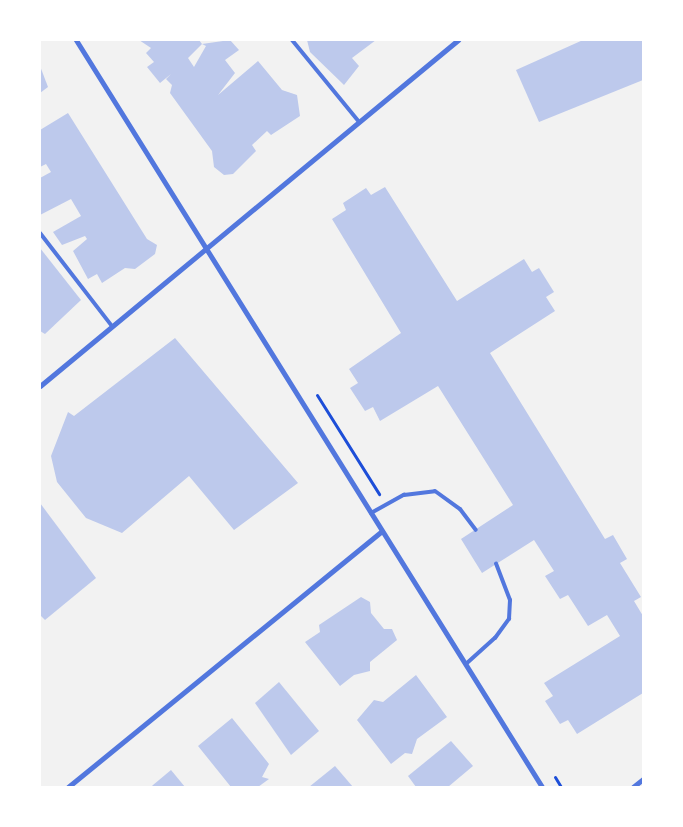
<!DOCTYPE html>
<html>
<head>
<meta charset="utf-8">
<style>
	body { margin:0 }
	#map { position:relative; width:683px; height:827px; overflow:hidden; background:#f2f2f2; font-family:"Fira Sans Condensed",sans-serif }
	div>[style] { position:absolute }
	.building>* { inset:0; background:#bdc9ec }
	.path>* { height:3px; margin:-1.5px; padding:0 1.5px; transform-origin:1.5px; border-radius:1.5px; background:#1d4ed8 }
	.service>* { height:4px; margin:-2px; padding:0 2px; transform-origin:2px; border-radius:2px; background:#5277de }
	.minor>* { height:5px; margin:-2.5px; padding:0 2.5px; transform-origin:2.5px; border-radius:2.5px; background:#5277de }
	span { translate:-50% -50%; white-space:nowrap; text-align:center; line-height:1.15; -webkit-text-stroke:4px #fff; paint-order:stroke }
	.frame { position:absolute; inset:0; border:41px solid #fff; pointer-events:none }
</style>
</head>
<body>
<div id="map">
	<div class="building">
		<div style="clip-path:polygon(evenodd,139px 40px,199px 40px,202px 44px,230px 40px,239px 50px,225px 60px,235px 73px,218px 95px,258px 61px,282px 90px,297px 95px,300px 116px,271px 135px,267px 131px,252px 145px,256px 151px,233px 174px,224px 175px,214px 167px,212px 151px,170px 93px,172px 85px,166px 79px,171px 74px,160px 83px,147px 67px,154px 62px,146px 53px,151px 48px,139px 40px,202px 44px,206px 46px,194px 67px,188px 58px,202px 44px)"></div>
		<div style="clip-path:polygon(307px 40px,376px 40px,352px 58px,359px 66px,344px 85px,310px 52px)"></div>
		<div style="clip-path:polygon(583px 40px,643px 40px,643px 80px,539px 122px,516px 70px)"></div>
		<div style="clip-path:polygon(40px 66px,48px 87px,40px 93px)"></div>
		<div style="clip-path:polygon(68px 113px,147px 239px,157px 245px,155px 254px,135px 269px,125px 268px,102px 283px,97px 274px,88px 279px,73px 251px,87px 239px,85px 236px,62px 245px,53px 232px,81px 216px,71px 199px,40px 215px,40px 178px,51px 172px,46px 164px,40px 167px,40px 130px)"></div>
		<div style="clip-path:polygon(385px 187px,457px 301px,524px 259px,532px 272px,539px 268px,554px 292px,546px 297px,555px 311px,490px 353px,605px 539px,613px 535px,627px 559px,620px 563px,641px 597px,634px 601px,643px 616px,643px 693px,577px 734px,568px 720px,560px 724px,545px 701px,553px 696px,544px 683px,620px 636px,607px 615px,588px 626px,568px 595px,560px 599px,545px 576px,554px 571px,534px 540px,482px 573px,461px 539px,513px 505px,438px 386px,380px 421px,373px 407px,365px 411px,350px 388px,358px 383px,349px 369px,401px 333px,332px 219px,346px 210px,343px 203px,366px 188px,371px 195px)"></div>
		<div style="clip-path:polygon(40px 248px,81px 300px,45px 334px,40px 331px)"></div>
		<div style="clip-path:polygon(175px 338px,298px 483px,234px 530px,189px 476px,122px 533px,86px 518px,57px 482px,51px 456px,68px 412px,74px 416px)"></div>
		<div style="clip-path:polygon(40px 503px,96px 578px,45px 620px,40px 615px)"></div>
		<div style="clip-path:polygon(361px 597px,370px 602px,371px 613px,384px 629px,392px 629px,397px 640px,370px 662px,370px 671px,354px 675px,340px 686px,305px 642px,320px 632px,319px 625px)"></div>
		<div style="clip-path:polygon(416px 675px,447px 717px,417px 739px,412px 754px,405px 753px,391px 764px,357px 720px,374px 700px,383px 702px)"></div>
		<div style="clip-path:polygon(279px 682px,319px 731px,291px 755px,255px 703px)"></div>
		<div style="clip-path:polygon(232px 718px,269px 764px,262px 777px,269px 779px,258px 787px,231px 787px,198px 746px)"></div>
		<div style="clip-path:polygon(451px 741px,473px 766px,448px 787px,416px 787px,408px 776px)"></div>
		<div style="clip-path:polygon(335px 766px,353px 787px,309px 787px)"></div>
		<div style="clip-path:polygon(171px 770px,185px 787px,151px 787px,153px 785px)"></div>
	</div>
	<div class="path">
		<div style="left:317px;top:395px;width:117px;rotate:57.9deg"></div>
		<div style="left:555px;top:777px;width:12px;rotate:59deg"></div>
	</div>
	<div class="service">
		<div style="left:292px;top:40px;width:106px;rotate:50.7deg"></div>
		<div style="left:40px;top:233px;width:118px;rotate:52.3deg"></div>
		<div style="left:371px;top:513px;width:38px;rotate:-29deg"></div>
		<div style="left:404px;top:495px;width:31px;rotate:-7deg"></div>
		<div style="left:435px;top:491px;width:31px;rotate:36deg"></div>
		<div style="left:460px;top:509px;width:26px;rotate:53deg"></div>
		<div style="left:467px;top:663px;width:38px;rotate:-42deg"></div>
		<div style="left:495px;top:638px;width:24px;rotate:-54deg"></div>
		<div style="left:509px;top:619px;width:19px;rotate:-87deg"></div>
		<div style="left:510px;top:600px;width:39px;rotate:-111deg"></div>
	</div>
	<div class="minor">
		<div style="left:76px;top:40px;width:880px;rotate:58.04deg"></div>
		<div style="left:40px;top:386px;width:543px;rotate:-39.62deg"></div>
		<div style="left:68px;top:787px;width:405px;rotate:-39.2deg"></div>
		<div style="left:633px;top:787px;width:13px;rotate:-39deg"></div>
	</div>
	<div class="frame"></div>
</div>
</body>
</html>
